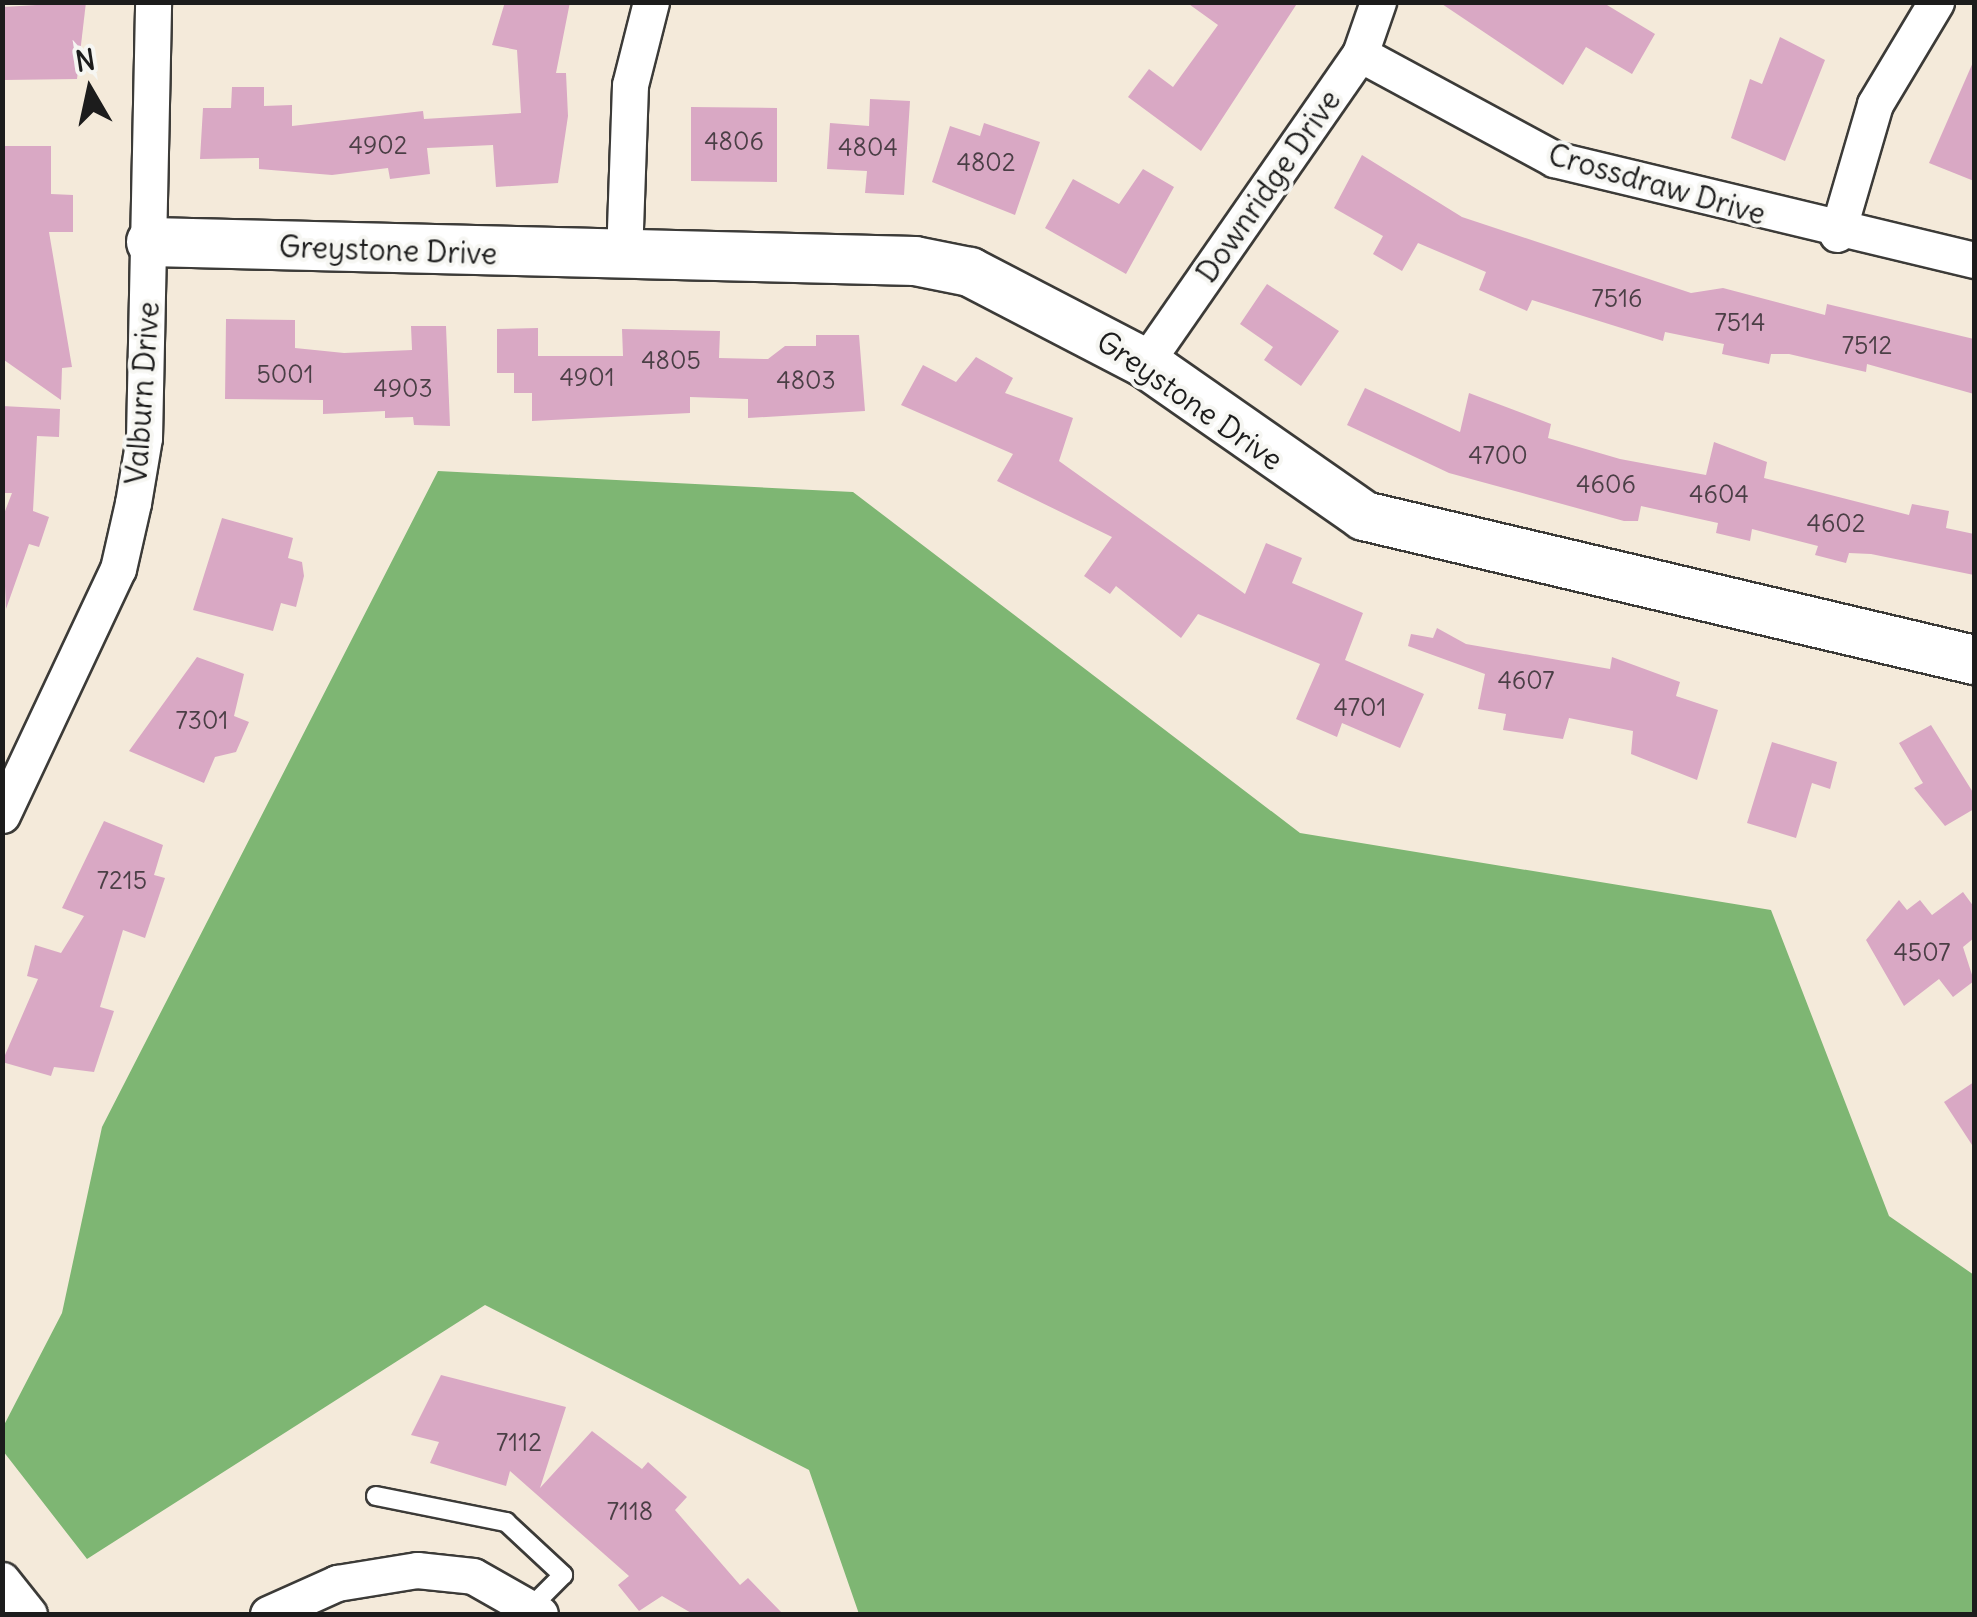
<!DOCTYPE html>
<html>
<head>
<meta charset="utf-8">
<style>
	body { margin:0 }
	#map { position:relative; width:1977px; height:1617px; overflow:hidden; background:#f4eada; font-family:Delius,sans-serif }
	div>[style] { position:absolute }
	.forest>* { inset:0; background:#7eb673 }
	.building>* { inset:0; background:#d9a8c4 }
	.roads { filter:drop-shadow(2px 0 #3c3b38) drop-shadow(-2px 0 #3c3b38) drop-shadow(0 2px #3c3b38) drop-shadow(0 -2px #3c3b38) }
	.lane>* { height:18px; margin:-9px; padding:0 9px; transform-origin:9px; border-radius:9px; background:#fff }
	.street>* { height:35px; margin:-17.5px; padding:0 17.5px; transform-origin:17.5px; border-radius:17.5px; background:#fff }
	.secondary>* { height:48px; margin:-24px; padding:0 24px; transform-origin:24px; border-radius:24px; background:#fff }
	span { translate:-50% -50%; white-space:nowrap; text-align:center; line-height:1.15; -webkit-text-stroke:8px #f6f6f2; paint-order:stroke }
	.number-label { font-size:25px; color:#4b3f46 }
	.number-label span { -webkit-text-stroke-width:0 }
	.street-label { font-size:30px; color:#1c1c1c }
	.frame { position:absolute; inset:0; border:5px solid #1c1c1c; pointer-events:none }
	.north { position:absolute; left:40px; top:40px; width:100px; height:100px; -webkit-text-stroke:8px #f6f6f2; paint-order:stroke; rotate:351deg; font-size:28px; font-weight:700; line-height:40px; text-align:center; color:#1c1c1c }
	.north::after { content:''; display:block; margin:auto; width:35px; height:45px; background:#1c1c1c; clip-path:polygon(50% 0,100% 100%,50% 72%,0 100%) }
</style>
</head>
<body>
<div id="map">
	<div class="forest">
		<div style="clip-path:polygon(438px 471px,853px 492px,1300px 833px,1771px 910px,1889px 1216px,1974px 1275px,1974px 1614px,859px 1614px,809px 1470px,485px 1305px,87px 1559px,3px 1451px,3px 1427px,62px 1313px,102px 1127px)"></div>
	</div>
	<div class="building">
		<div style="clip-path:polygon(86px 2px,77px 79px,4px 80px,3px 7px)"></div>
		<div style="clip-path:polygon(505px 2px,570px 2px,556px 73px,566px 73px,568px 116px,558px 183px,496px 187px,493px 145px,427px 148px,430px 174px,390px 179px,388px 168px,332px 175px,259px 169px,259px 158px,200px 159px,203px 108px,231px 108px,232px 87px,264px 87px,264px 106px,292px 105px,292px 126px,423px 111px,424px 119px,521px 113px,517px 50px,492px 45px)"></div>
		<div style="clip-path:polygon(1186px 2px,1298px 2px,1201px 151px,1128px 97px,1149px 69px,1173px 87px,1218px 25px)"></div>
		<div style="clip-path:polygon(1439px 2px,1602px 2px,1655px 34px,1632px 74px,1586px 47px,1563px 85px)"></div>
		<div style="clip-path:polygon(1780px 37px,1825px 60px,1785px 161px,1731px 138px,1750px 79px,1762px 84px)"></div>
		<div style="clip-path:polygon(1974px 60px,1974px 181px,1929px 163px)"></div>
		<div style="clip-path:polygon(870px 99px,910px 101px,904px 195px,865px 193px,867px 171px,827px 169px,830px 123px,869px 126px)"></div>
		<div style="clip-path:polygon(691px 107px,777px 108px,777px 182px,691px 181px)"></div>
		<div style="clip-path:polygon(984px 123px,1040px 142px,1015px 215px,932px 182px,950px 126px,980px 136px)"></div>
		<div style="clip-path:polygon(2px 146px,51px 146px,51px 194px,73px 195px,73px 232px,49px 232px,72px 367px,62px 368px,61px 400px,4px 360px)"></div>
		<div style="clip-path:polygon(1362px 155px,1462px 217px,1691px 293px,1723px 288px,1825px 315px,1827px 304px,1974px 339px,1974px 394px,1867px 364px,1866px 372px,1789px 354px,1771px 354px,1769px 364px,1722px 354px,1724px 344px,1665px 332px,1663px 341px,1532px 300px,1527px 311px,1479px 290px,1486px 272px,1418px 243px,1402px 271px,1373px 254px,1383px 236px,1334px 208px)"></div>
		<div style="clip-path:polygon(1143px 169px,1174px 187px,1126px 274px,1045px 228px,1073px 179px,1119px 204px)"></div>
		<div style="clip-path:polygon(1267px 284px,1339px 331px,1301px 386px,1264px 360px,1273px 347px,1240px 324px)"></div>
		<div style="clip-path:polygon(226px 319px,295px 320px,295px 348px,344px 353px,412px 350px,411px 326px,446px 326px,450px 426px,414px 425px,413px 417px,385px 418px,385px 411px,323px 414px,323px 400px,225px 399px)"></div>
		<div style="clip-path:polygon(538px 328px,538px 356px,623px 356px,622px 329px,720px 331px,719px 358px,768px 359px,785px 346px,816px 346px,816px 335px,859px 335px,865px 411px,748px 418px,748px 399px,690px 397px,690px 413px,532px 421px,532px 393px,514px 393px,514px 373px,497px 373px,497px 329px)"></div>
		<div style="clip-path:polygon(976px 357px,1013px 378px,1005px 393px,1073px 418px,1059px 461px,1245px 594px,1266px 543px,1302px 558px,1292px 583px,1363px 613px,1345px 660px,1424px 694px,1400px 748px,1342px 723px,1337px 737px,1296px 719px,1320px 664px,1198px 614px,1181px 638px,1116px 586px,1110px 594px,1084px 576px,1112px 537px,997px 481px,1013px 454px,901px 405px,923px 365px,956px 382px)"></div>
		<div style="clip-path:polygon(1365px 388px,1460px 432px,1469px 393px,1551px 424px,1548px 438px,1620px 459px,1706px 475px,1714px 442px,1767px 462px,1764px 478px,1909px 515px,1912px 504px,1949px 511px,1946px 528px,1974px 534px,1974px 575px,1871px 554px,1849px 553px,1846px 563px,1815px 555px,1818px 546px,1752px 529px,1750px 541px,1716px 533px,1718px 523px,1641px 506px,1638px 521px,1624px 521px,1449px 473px,1347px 425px)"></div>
		<div style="clip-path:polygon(2px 406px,60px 409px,59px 437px,37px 436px,33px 511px,49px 517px,39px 547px,29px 544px,6px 609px,2px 519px,12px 493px,2px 493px)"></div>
		<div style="clip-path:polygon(222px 518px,293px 538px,288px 558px,302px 562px,304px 576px,296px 607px,281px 603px,273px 631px,193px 610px)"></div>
		<div style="clip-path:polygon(1437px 628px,1466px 644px,1610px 669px,1612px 657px,1680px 682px,1676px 696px,1718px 710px,1697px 780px,1631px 754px,1633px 731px,1569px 718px,1563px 739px,1503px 730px,1506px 714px,1478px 709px,1485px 674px,1408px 646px,1411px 634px,1433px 638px)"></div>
		<div style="clip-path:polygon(197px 657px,244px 674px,234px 716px,249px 722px,236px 752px,215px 757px,204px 783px,129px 751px)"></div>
		<div style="clip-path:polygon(1931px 725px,1974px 794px,1974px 809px,1945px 826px,1914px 788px,1923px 783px,1899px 743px)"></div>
		<div style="clip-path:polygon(1772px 742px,1837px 762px,1830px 789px,1812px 783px,1796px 838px,1747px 823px)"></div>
		<div style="clip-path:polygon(104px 821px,163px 845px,154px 875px,165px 878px,145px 938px,123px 930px,100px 1007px,114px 1011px,94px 1072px,54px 1067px,51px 1076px,2px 1062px,38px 979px,27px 976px,35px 945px,61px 953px,84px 916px,62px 908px)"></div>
		<div style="clip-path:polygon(1963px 892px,1974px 907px,1974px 938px,1963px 947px,1974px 981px,1953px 997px,1939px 979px,1904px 1006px,1866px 940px,1899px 900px,1907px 910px,1920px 900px,1932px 915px)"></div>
		<div style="clip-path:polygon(1974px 1082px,1974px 1148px,1944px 1102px)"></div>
		<div style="clip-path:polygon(441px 1375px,566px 1407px,540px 1488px,592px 1431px,642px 1469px,648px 1462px,687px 1497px,675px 1510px,740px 1585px,748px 1578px,783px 1614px,693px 1614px,662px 1596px,639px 1611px,618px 1585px,629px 1576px,510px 1471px,506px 1486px,430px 1463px,439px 1442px,411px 1435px)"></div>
	</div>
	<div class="roads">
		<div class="lane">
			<div style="left:376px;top:1496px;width:133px;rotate:11.3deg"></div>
			<div style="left:506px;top:1522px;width:78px;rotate:42.9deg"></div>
			<div style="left:563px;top:1575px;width:45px;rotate:135deg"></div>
		</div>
		<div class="street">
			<div style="left:1360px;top:54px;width:221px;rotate:28.4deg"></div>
			<div style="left:1554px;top:159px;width:432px;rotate:13.5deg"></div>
			<div style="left:1837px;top:234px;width:135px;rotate:-73.7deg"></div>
			<div style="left:1875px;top:104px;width:119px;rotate:-59.1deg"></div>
			<div style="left:624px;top:257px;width:172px;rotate:-88deg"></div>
			<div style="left:630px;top:85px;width:86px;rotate:-75.8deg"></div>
			<div style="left:1145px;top:363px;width:376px;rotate:-55.2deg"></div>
			<div style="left:1360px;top:54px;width:55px;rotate:-70.9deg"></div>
			<div style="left:2px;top:815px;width:272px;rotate:-64.8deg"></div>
			<div style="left:118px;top:569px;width:68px;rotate:-77.2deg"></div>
			<div style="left:133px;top:503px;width:66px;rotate:-80.4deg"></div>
			<div style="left:144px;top:438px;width:436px;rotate:-88.8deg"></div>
			<div style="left:2px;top:1580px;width:43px;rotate:51.5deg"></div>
			<div style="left:268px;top:1614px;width:76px;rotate:-24.2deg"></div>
			<div style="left:337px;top:1583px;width:81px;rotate:-9.2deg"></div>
			<div style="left:417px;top:1570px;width:56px;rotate:6.1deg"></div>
			<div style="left:473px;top:1576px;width:77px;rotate:29.6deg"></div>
		</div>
		<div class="secondary">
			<div style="left:151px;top:242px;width:764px;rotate:1.42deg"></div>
			<div style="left:915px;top:261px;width:56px;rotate:11.3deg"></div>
			<div style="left:970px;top:272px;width:197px;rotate:27.5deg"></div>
			<div style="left:1145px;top:363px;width:267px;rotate:34.9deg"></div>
			<div style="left:1364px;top:516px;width:627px;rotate:13.28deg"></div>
		</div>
	</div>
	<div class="number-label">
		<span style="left:734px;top:141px">4806</span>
		<span style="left:378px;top:145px">4902</span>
		<span style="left:868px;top:147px">4804</span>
		<span style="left:986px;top:162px">4802</span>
		<span style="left:1617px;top:298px">7516</span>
		<span style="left:1740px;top:322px">7514</span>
		<span style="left:1867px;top:345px">7512</span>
		<span style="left:671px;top:360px">4805</span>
		<span style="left:285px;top:374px">5001</span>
		<span style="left:587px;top:377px">4901</span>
		<span style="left:806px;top:380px">4803</span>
		<span style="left:403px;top:388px">4903</span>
		<span style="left:1498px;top:455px">4700</span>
		<span style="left:1606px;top:484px">4606</span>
		<span style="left:1719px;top:494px">4604</span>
		<span style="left:1836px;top:523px">4602</span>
		<span style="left:1526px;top:680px">4607</span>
		<span style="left:1360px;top:707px">4701</span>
		<span style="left:202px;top:720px">7301</span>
		<span style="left:122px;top:880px">7215</span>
		<span style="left:1922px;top:952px">4507</span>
		<span style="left:519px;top:1442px">7112</span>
		<span style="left:630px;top:1511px">7118</span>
	</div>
	<div class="street-label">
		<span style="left:1657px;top:184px;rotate:16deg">Crossdraw Drive</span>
		<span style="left:1268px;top:186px;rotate:-55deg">Downridge Drive</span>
		<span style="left:388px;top:250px;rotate:2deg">Greystone Drive</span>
		<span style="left:142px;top:393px;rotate:-86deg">Valburn Drive</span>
		<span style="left:1190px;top:400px;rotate:35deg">Greystone Drive</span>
	</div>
	<div class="frame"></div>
	<div class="north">N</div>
</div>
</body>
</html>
